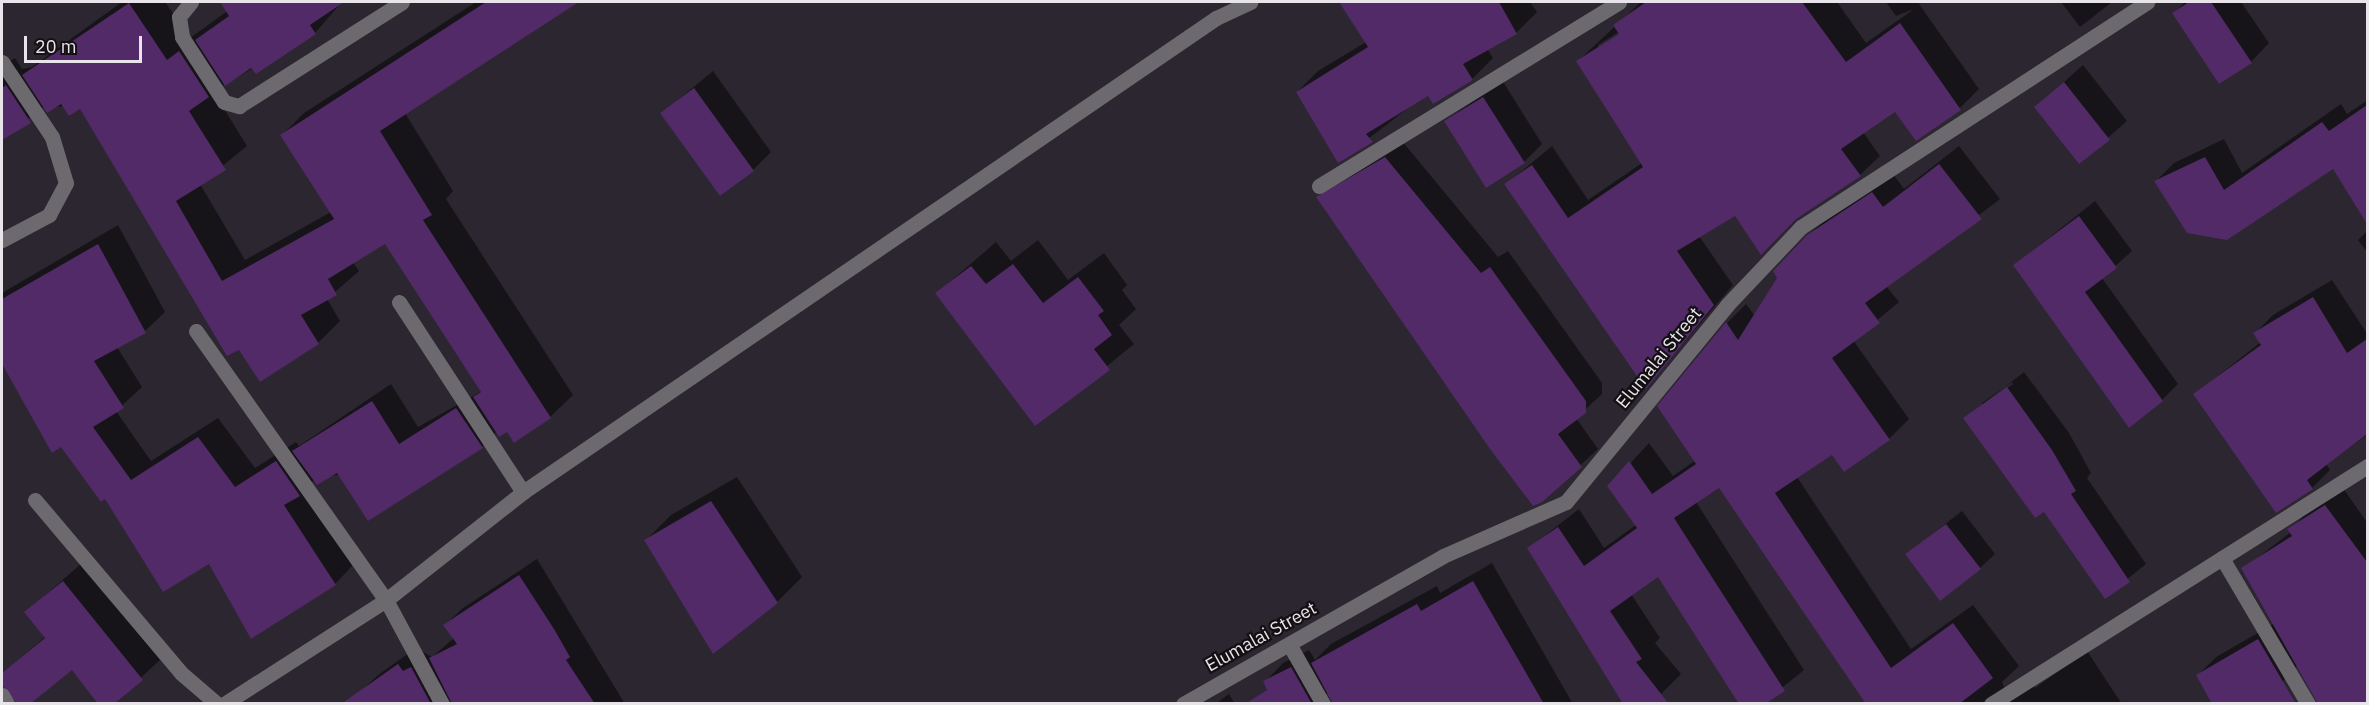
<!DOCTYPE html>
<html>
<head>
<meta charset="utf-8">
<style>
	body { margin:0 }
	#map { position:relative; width:2369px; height:705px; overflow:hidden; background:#2b262f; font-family:"IBM Plex Sans",sans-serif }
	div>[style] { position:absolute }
	.shadow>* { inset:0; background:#0007 }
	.building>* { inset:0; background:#512a67 }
	.service>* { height:15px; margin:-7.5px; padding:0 7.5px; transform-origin:7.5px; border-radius:7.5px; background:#6d6a6f }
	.minor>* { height:15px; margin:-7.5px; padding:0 7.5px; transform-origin:7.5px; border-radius:7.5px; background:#6d6a6f }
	span { translate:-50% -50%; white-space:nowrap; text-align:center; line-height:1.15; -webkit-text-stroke:4.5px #131014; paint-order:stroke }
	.street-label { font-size:18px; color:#e8e4ea }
	.frame { position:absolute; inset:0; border:3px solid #e8e4ea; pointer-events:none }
	.scale { position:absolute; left:24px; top:36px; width:118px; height:27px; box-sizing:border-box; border:3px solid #e8e4ea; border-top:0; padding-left:8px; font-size:18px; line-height:21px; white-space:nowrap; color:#e8e4ea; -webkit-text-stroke:4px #131014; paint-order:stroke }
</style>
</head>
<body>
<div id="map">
	<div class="shadow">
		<div style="clip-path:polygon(122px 2px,165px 2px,190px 38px,240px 2px,342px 2px,315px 33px,213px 91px,247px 146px,200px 184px,245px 260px,331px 212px,282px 135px,304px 113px,476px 2px,577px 2px,405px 113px,453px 191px,446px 199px,573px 395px,550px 417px,497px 431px,482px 447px,315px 479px,305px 488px,354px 564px,335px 584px,210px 561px,106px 497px,62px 445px,52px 451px,2px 364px,2px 293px,118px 225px,165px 312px,145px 331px,117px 347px,142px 387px,116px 411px,151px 461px,218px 418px,255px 468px,296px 442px,299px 446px,391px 384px,418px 427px,482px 391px,385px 242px,353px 262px,359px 271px,327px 299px,340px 321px,318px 343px,260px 380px,81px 107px,45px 106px,2px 138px,2px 66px,15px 58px,22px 69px,32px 67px)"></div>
		<div style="clip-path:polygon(1341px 2px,1530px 2px,1537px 12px,1516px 33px,1487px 49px,1493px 58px,1472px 79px,1428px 93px,1339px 161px,1297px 92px,1318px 71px,1366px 42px)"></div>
		<div style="clip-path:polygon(evenodd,1641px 2px,1837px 2px,1866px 43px,1914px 9px,1896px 16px,1886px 2px,1924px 2px,1919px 4px,1979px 89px,1960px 108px,1896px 110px,1863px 132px,1880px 156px,1860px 175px,1735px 214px,1699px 236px,1733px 285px,1646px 387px,1506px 184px,1552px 146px,1588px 200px,1642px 163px,1578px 61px,1641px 2px,1625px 28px,1626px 31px,1598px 49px,1598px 45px,1625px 28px)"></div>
		<div style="clip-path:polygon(2061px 2px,2112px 2px,2080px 27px)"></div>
		<div style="clip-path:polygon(2185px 2px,2241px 2px,2269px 43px,2251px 62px,2174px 13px)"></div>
		<div style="clip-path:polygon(2083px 65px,2127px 121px,2080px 162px,2036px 107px)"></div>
		<div style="clip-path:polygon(713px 71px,771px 152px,753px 170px,662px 113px)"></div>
		<div style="clip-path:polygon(1502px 80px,1542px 144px,1524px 162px,1446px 121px)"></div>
		<div style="clip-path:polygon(2368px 100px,2368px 221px,2334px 167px,2227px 239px,2156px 181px,2174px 163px,2224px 139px,2242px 173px,2341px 104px,2347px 114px)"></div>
		<div style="clip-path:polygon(1402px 141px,1498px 257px,1508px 251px,1602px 383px,1602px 394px,1576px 418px,1598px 449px,1541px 501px,1318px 198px,1335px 180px)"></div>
		<div style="clip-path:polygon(1959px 146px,2000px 199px,1886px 286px,1899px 302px,1853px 340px,1909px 419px,1889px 439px,1832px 452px,1797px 477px,1911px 649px,1973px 605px,2019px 666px,2002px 682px,2007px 694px,2032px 684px,2035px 688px,2087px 651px,2122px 704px,1868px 704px,1719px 486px,1696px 502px,1804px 670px,1762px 704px,1658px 575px,1631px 594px,1660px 638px,1655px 643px,1681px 674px,1661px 694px,1529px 548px,1579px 509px,1604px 548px,1636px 525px,1609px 486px,1649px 443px,1673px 476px,1696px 460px,1659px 406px,1727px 323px,1746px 304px,1755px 316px,1808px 236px,1829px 215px,1893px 174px,1904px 189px)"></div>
		<div style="clip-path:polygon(2095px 201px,2132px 251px,2102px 278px,2178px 384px,2162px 400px,2015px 265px)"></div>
		<div style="clip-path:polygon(2368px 230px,2368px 253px,2358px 240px)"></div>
		<div style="clip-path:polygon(1038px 240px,1068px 280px,1104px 253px,1127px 285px,1122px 290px,1136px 309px,1119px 325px,1134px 344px,1036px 424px,937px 293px,996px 242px,1011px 261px)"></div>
		<div style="clip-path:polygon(2332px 280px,2368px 335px,2368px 434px,2326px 464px,2330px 470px,2312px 488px,2276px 511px,2195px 394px,2261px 342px,2255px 333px,2273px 315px)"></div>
		<div style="clip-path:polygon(evenodd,2024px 372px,2069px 433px,2091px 473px,2087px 478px,2146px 564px,2105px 597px,2045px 510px,1965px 418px,2024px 372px,2012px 382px,2013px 384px,1982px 407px,1982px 403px,2012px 382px)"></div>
		<div style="clip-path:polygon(737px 477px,802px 577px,777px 602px,646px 540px,671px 515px)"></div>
		<div style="clip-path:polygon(2343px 488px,2368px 524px,2368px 704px,2323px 704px,2299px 664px,2283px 681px,2242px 704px,2198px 675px,2216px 657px,2275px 623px,2243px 569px,2291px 532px,2306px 512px)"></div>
		<div style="clip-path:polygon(1962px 511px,1995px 554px,1980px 568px,1907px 554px)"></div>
		<div style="clip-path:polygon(537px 559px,625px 704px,368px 704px,360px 692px,378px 675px,416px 648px,432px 657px,454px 638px,445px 625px,463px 608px)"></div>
		<div style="clip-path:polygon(82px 563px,160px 660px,112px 704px,72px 668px,12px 689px,2px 674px,46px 636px,26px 612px)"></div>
		<div style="clip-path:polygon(1492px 563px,1573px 704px,1341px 704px,1331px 689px,1317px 704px,1276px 704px,1265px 682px,1283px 663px,1309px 650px,1315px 660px,1331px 644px,1437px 586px,1440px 593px)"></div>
		<div style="clip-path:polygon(1229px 694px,1235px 704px,1215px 704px)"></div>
	</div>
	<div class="building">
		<div style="clip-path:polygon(220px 2px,344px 2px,310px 25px,316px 34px,256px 74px,251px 68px,225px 86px,195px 40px,229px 16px)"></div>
		<div style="clip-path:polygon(486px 2px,579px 2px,380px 131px,432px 215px,423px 220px,551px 418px,514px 443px,507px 432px,499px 437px,473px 397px,481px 392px,385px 244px,328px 279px,337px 295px,301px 315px,319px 344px,260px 382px,239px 350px,227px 356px,80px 109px,69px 116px,61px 104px,47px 113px,22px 75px,129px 3px,167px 60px,179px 51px,209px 97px,189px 111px,226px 170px,176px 201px,222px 281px,334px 219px,280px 135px)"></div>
		<div style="clip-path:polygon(1339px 2px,1499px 2px,1517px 34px,1463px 64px,1473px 80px,1433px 104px,1428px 96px,1366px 134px,1373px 142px,1338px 163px,1296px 92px,1368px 47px)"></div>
		<div style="clip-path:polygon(1646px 2px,1802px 2px,1846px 62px,1900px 23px,1961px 110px,1916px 141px,1895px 112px,1841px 149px,1861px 176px,1796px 219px,1761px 255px,1735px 216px,1677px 251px,1714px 305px,1646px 389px,1504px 184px,1532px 165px,1568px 218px,1643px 167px,1576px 61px,1619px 34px,1613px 25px)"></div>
		<div style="clip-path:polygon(2189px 2px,2211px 2px,2252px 63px,2219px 84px,2172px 13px)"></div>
		<div style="clip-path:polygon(2064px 82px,2110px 140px,2079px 164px,2034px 107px)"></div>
		<div style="clip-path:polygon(6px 85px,31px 123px,2px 140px,2px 88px)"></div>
		<div style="clip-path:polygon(694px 88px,754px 171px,720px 196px,660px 113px)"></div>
		<div style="clip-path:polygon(1483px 97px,1525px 163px,1486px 188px,1444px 121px)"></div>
		<div style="clip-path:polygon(2367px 105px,2367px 224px,2333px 169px,2227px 240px,2187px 233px,2154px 181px,2205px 157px,2224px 190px,2322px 122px,2329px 131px)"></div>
		<div style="clip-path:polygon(1385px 157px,1481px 273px,1490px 267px,1586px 401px,1586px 413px,1558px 434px,1582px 467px,1542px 502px,1533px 506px,1490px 449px,1316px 197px)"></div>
		<div style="clip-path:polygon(1939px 164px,1982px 219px,1865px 303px,1880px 323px,1832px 358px,1890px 440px,1844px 472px,1832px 455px,1775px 493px,1891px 668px,1953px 623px,1993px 678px,1959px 704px,1866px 704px,1719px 488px,1674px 518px,1785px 691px,1765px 704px,1739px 704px,1658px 577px,1610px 611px,1642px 659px,1636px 662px,1669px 704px,1623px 704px,1527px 548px,1558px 527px,1584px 566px,1637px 528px,1607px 486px,1629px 461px,1652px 494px,1696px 464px,1657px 406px,1726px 322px,1738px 340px,1777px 278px,1773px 271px,1807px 235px,1872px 192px,1883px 207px)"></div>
		<div style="clip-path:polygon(2079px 216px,2117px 268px,2085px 292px,2163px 401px,2129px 428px,2013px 265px)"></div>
		<div style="clip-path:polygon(98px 244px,146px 333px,94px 361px,124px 408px,93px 427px,131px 480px,198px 437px,235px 487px,276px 461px,300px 496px,284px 505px,336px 585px,251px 639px,209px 564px,163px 592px,105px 499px,101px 502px,61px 447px,52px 453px,2px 364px,2px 299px)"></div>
		<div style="clip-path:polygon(1013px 264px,1043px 303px,1078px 277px,1104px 311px,1098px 315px,1112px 335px,1094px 349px,1110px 370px,1035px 426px,935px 293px,971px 266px,986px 284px)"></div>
		<div style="clip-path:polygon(2313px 297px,2347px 353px,2367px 339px,2367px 434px,2307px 480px,2313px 489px,2276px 513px,2193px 394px,2261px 345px,2253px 333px)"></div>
		<div style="clip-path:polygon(2007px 387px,2052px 450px,2076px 491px,2071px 494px,2130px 582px,2105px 599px,2044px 512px,2035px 518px,1963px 418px)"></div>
		<div style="clip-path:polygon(372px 401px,399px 444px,456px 408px,483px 448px,368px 521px,337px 473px,317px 485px,292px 451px)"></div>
		<div style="clip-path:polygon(711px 501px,778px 603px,713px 654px,644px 540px)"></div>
		<div style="clip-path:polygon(2325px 505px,2367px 562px,2367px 704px,2318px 704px,2241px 568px,2292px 536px,2287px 529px)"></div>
		<div style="clip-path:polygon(1946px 524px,1981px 569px,1940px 601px,1905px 554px)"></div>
		<div style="clip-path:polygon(519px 575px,554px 629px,570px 657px,566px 660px,595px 704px,452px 704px,429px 658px,457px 644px,443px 625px)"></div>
		<div style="clip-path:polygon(63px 581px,143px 680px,114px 704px,98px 704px,72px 670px,30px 704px,17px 704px,2px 685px,2px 673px,45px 638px,24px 612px)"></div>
		<div style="clip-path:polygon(1473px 581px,1544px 704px,1333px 704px,1311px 663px,1417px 604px,1421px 611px)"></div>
		<div style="clip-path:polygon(2258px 639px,2296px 704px,2212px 704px,2196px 675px)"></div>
		<div style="clip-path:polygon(398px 664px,403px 671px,411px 667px,431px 704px,341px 704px)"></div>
		<div style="clip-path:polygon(1291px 667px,1312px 704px,1245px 704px,1267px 690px,1263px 681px)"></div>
	</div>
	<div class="service">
		<div style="left:399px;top:302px;width:227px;rotate:56.9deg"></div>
	</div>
	<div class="minor">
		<div style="left:191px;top:2px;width:19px;rotate:129deg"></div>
		<div style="left:179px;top:17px;width:20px;rotate:81deg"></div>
		<div style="left:182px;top:37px;width:77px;rotate:57.1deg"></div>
		<div style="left:224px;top:102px;width:16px;rotate:15deg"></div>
		<div style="left:239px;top:106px;width:193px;rotate:-32.5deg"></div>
		<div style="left:2px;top:62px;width:90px;rotate:56.3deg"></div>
		<div style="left:52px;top:137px;width:48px;rotate:73.1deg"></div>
		<div style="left:66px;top:183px;width:36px;rotate:118deg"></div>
		<div style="left:49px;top:215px;width:53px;rotate:152deg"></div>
		<div style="left:1319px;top:186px;width:352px;rotate:-31.5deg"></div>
		<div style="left:196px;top:331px;width:329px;rotate:54.8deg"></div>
		<div style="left:386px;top:600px;width:118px;rotate:61.7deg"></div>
		<div style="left:35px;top:500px;width:226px;rotate:49.8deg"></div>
		<div style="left:181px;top:673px;width:48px;rotate:40.7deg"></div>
		<div style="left:2222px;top:558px;width:169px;rotate:59.5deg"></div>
		<div style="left:1289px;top:644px;width:69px;rotate:60.5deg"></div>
		<div style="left:2px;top:695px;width:10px;rotate:61deg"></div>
		<div style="left:224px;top:704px;width:193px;rotate:-32.7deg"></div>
		<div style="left:386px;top:600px;width:174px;rotate:-38.2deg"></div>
		<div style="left:523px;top:492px;width:840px;rotate:-34.37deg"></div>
		<div style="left:1216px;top:18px;width:38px;rotate:-25deg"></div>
		<div style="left:1183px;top:704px;width:299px;rotate:-29.6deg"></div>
		<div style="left:1443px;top:556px;width:134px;rotate:-23.7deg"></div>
		<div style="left:1566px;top:502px;width:254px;rotate:-50.7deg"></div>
		<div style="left:1727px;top:305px;width:108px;rotate:-46.5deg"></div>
		<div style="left:1801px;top:227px;width:413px;rotate:-33deg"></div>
		<div style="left:1991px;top:704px;width:446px;rotate:-32.3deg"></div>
	</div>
	<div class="street-label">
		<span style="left:1659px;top:358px;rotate:-51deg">Elumalai Street</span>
		<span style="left:1261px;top:637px;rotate:-29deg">Elumalai Street</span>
	</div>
	<div class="frame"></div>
	<div class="scale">20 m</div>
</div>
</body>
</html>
